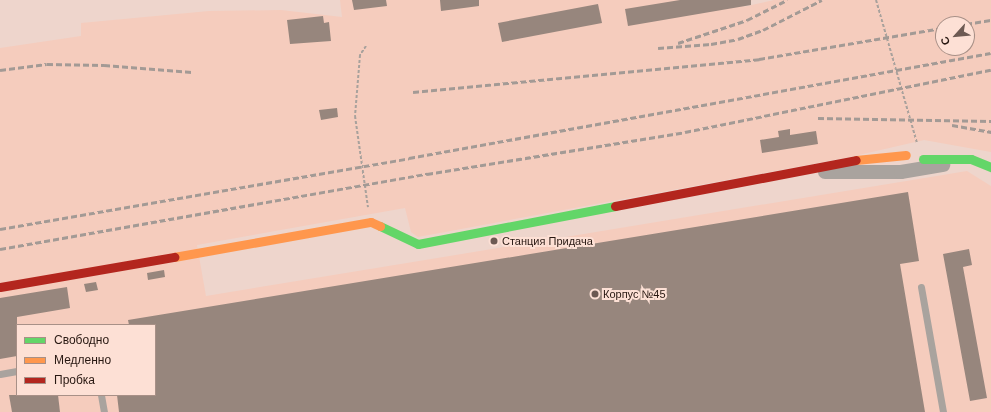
<!DOCTYPE html>
<html>
<head>
<meta charset="utf-8">
<style>
	body { margin:0 }
	#map { position:relative; width:991px; height:412px; overflow:hidden; background:#eed5cc; font-family:Arial,sans-serif }
	div>[style] { position:absolute }
	.built>* { inset:0; background:#f5ccbd }
	.building>* { inset:0; background:#97867d }
	.path>* { height:2px; margin-top:-1px; transform-origin:0; background:repeating-linear-gradient(90deg,#a8a19c 0 3px,transparent 0 5px) }
	.lane>* { height:7px; margin:-3.5px; padding:0 3.5px; transform-origin:3.5px; border-radius:3.5px; background:#a9a39e }
	.street>* { height:14px; margin:-7px; padding:0 7px; transform-origin:7px; border-radius:7px; background:#a9a39e }
	.fast>* { height:9px; margin:-4.5px; padding:0 4.5px; transform-origin:4.5px; border-radius:4.5px; background:#63d668 }
	.slow>* { height:9px; margin:-4.5px; padding:0 4.5px; transform-origin:4.5px; border-radius:4.5px; background:#ff974d }
	.jam>* { height:9px; margin:-4.5px; padding:0 4.5px; transform-origin:4.5px; border-radius:4.5px; background:#b3261e }
	.rail>* { height:3px; margin-top:-1.5px; transform-origin:0; background:repeating-linear-gradient(90deg,#a39a95 0 6px,transparent 0 9px) }
	.dots>* { width:11px; height:11px; translate:-50% -50%; box-sizing:border-box; border:2px solid #fde0d5; border-radius:50% }
	span { translate:-50% -50%; white-space:nowrap; text-align:center; line-height:1.15; -webkit-text-stroke:4px #fde0d5; paint-order:stroke }
	.poi-label { font-size:11px; color:#281812 }
	.left { translate:0 -50%; text-align:left }
	.legend { position:absolute; left:16px; top:324px; width:140px; height:72px; box-sizing:border-box; background:#fde0d5; border:1px solid #a89087; margin:0; padding:5px 7px; list-style:none; font-size:12px; color:#281812 }
	.legend li { display:flex; align-items:center; gap:8px; height:20px }
	.legend b { width:20px; border:1px solid #a89087 }
	.north { position:absolute; left:935px; top:16px; width:40px; height:40px; box-sizing:border-box; background:#fde0d5; border:1px solid #a89087; border-radius:50%; rotate:243deg; font-size:11px; font-weight:700; line-height:16px; text-align:center; color:#281812 }
	.north::after { content:''; display:block; margin:auto; width:14px; height:18px; background:#6d5a53; clip-path:polygon(50% 0,100% 100%,50% 72%,0 100%) }
</style>
</head>
<body>
<div id="map">
	<div class="built">
		<div style="clip-path:polygon(evenodd,340px 0,752px 0,743px 7px,774px 0,991px 0,991px 152px,924px 140px,850px 157px,418px 237px,411px 232px,405px 208px,197px 245px,206px 296px,967px 171px,991px 186px,991px 412px,0 412px,0 48px,81px 36px,81px 23px,209px 11px,281px 10px,342px 17px,340px 0,943px 24px,967px 24px,967px 48px,943px 48px,943px 24px,340px 0,17px 325px,155px 325px,155px 395px,17px 395px,17px 325px)"></div>
	</div>
	<div class="building">
		<div style="clip-path:polygon(352px 0,386px 0,387px 6px,354px 10px)"></div>
		<div style="clip-path:polygon(440px 0,479px 0,479px 6px,441px 11px)"></div>
		<div style="clip-path:polygon(680px 0,751px 0,751px 5px,628px 26px,625px 9px)"></div>
		<div style="clip-path:polygon(598px 4px,602px 23px,502px 42px,498px 23px)"></div>
		<div style="clip-path:polygon(323px 16px,324px 23px,329px 22px,331px 41px,290px 44px,287px 20px)"></div>
		<div style="clip-path:polygon(337px 108px,338px 117px,321px 120px,319px 110px)"></div>
		<div style="clip-path:polygon(790px 129px,790px 135px,816px 131px,818px 144px,762px 153px,760px 140px,779px 137px,778px 131px)"></div>
		<div style="clip-path:polygon(908px 192px,919px 261px,900px 264px,925px 412px,119px 412px,117px 395px,155px 395px,155px 325px,129px 325px,128px 320px)"></div>
		<div style="clip-path:polygon(969px 249px,972px 265px,963px 267px,987px 398px,970px 401px,943px 254px)"></div>
		<div style="clip-path:polygon(164px 270px,165px 277px,148px 280px,147px 273px)"></div>
		<div style="clip-path:polygon(96px 282px,98px 290px,86px 292px,84px 284px)"></div>
		<div style="clip-path:polygon(67px 287px,70px 308px,17px 317px,17px 356px,0 359px,0 298px)"></div>
		<div style="clip-path:polygon(9px 395px,58px 395px,60px 412px,12px 412px)"></div>
	</div>
	<div class="path">
		<div style="left:876px;top:0;width:149px;rotate:74deg"></div>
		<div style="left:366px;top:46px;width:11px;rotate:124deg"></div>
		<div style="left:360px;top:55px;width:61px;rotate:94.7deg"></div>
		<div style="left:355px;top:116px;width:92px;rotate:81.9deg"></div>
	</div>
	<div class="lane">
		<div style="left:921px;top:287px;width:127px;rotate:80deg"></div>
		<div style="left:0;top:374px;width:17px;rotate:-10deg"></div>
		<div style="left:101px;top:395px;width:17px;rotate:80deg"></div>
	</div>
	<div class="street">
		<div style="left:825px;top:172px;width:76px"></div>
		<div style="left:901px;top:172px;width:43px;rotate:-9.5deg"></div>
	</div>
	<div class="fast">
		<div style="left:923px;top:159px;width:48px"></div>
		<div style="left:971px;top:159px;width:22px;rotate:22deg"></div>
		<div style="left:380px;top:226px;width:42px;rotate:25.3deg"></div>
		<div style="left:418px;top:244px;width:201px;rotate:-10.9deg"></div>
	</div>
	<div class="slow">
		<div style="left:856px;top:160px;width:50px;rotate:-5.7deg"></div>
		<div style="left:174px;top:257px;width:200px;rotate:-10.1deg"></div>
		<div style="left:371px;top:222px;width:10px;rotate:24deg"></div>
	</div>
	<div class="jam">
		<div style="left:615px;top:206px;width:245px;rotate:-10.8deg"></div>
		<div style="left:0;top:287px;width:177px;rotate:-9.8deg"></div>
	</div>
	<div class="rail">
		<div style="left:966px;top:24px;width:25px;rotate:-9deg"></div>
		<div style="left:678px;top:43px;width:73px;rotate:-18.4deg"></div>
		<div style="left:747px;top:20px;width:45px;rotate:-26.6deg"></div>
		<div style="left:658px;top:48px;width:53px;rotate:-4.3deg"></div>
		<div style="left:711px;top:44px;width:27px;rotate:-10deg"></div>
		<div style="left:738px;top:39px;width:27px;rotate:-20deg"></div>
		<div style="left:763px;top:30px;width:66px;rotate:-27deg"></div>
		<div style="left:0;top:70px;width:47px;rotate:-7.3deg"></div>
		<div style="left:47px;top:64px;width:57px;rotate:1deg"></div>
		<div style="left:104px;top:65px;width:88px;rotate:4.5deg"></div>
		<div style="left:413px;top:92px;width:348px;rotate:-5.4deg"></div>
		<div style="left:759px;top:59px;width:187px;rotate:-9.6deg"></div>
		<div style="left:818px;top:118px;width:173px;rotate:1deg"></div>
		<div style="left:952px;top:125px;width:40px;rotate:10deg"></div>
		<div style="left:0;top:229px;width:415px;rotate:-9.8deg"></div>
		<div style="left:409px;top:158px;width:591px;rotate:-10.23deg"></div>
		<div style="left:0;top:249px;width:434px;rotate:-10deg"></div>
		<div style="left:427px;top:174px;width:261px;rotate:-9.2deg"></div>
		<div style="left:685px;top:132px;width:312px;rotate:-11.5deg"></div>
	</div>
	<div class="dots">
		<div style="left:494px;top:241px;background:#6d5a53"></div>
		<div style="left:595px;top:294px;background:#6d5a53"></div>
	</div>
	<div class="poi-label">
		<span class="left" style="left:502px;top:241px">Станция Придача</span>
		<span class="left" style="left:603px;top:294px">Корпус №45</span>
	</div>
	<ul class="legend">
	<li><b style="height:5px;background:#63d668"></b>Свободно</li>
	<li><b style="height:5px;background:#ff974d"></b>Медленно</li>
	<li><b style="height:5px;background:#b3261e"></b>Пробка</li>
	</ul>
	<div class="north">С</div>
</div>
</body>
</html>
